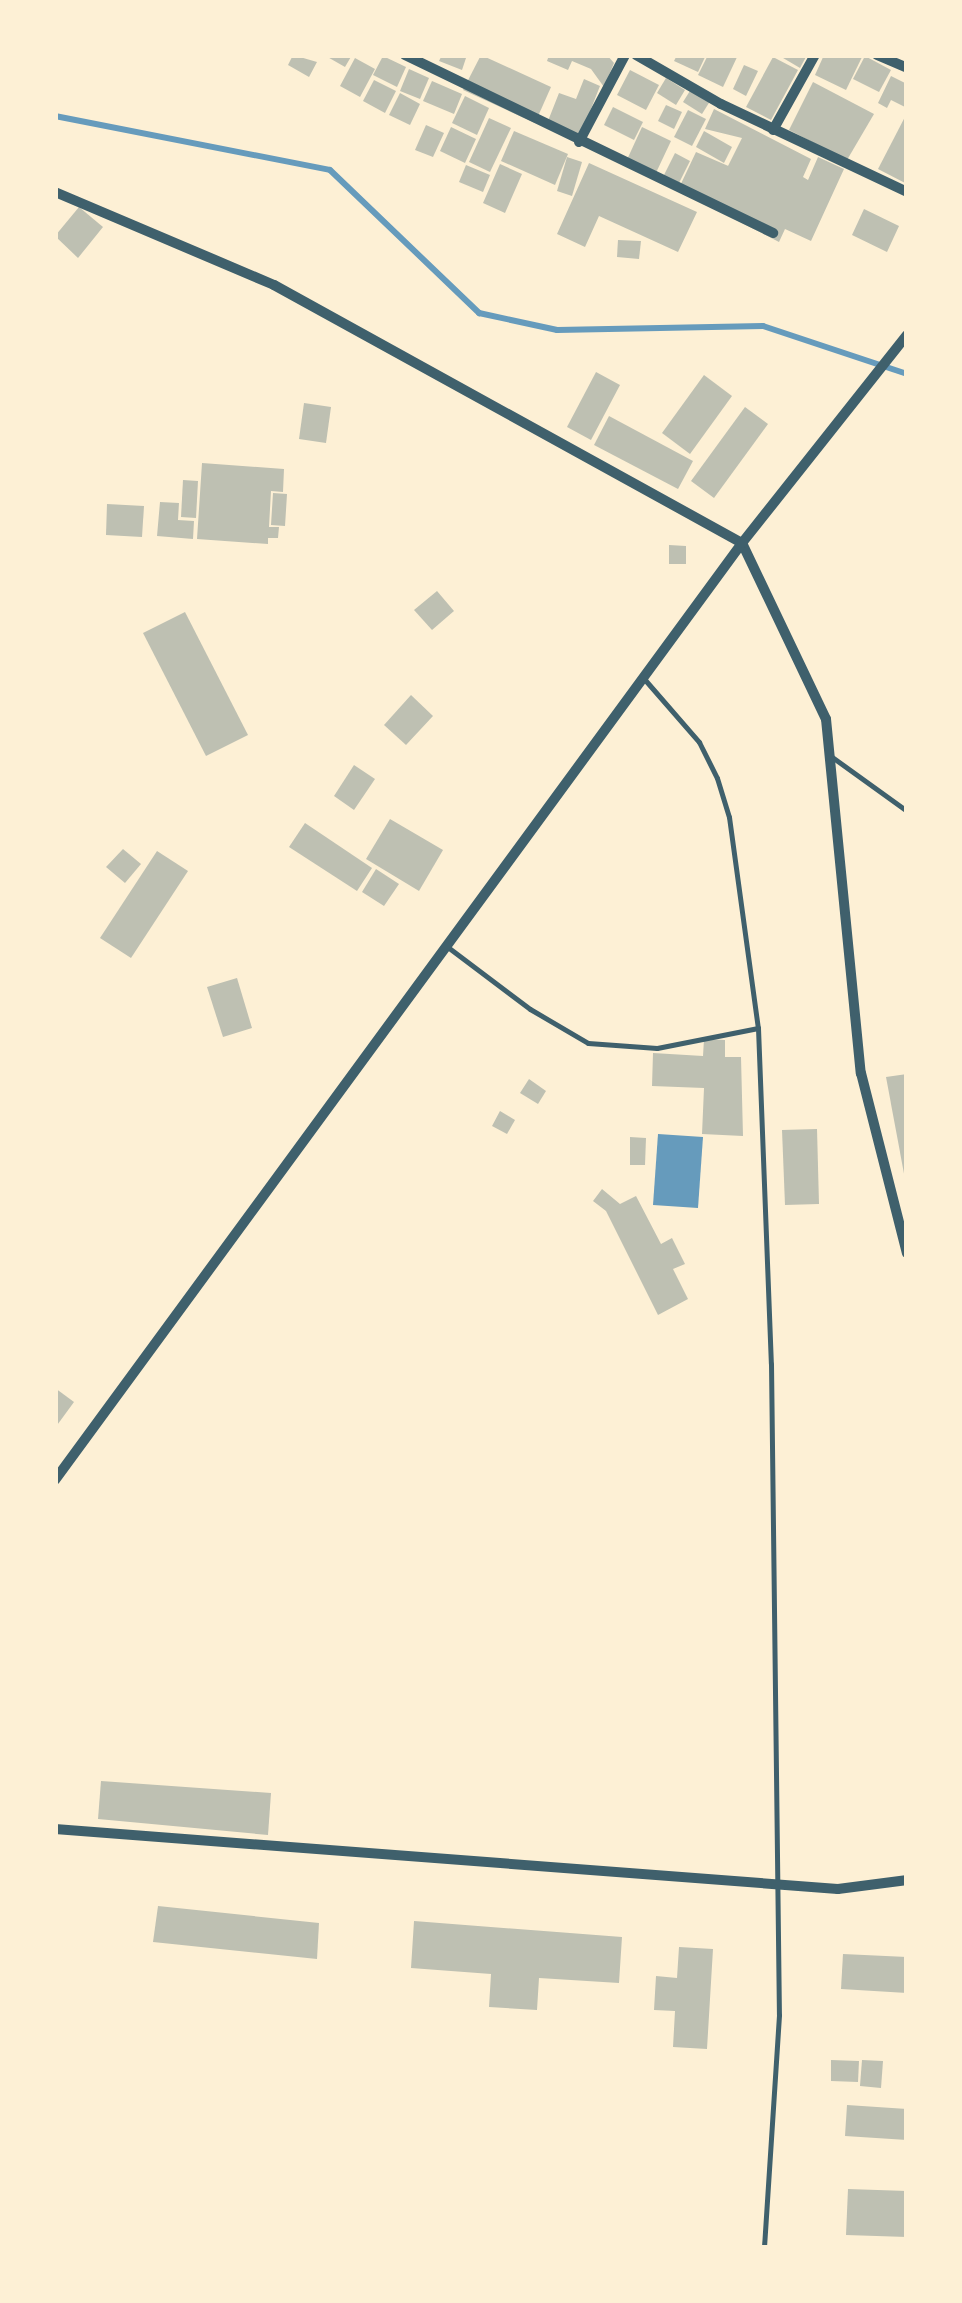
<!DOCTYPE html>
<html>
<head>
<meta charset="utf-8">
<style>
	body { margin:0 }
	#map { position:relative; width:962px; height:2303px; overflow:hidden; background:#fdf0d5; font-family:Ubuntu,sans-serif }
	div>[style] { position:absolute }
	.water>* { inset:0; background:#669bbc }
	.stream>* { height:6px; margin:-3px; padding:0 3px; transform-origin:3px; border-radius:3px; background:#669bbc }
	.building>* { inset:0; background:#bec0b2 }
	.service>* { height:5px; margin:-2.5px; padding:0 2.5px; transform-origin:2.5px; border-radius:2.5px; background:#3f606c }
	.minor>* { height:10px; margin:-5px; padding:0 5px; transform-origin:5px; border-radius:5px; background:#3f606c }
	span { translate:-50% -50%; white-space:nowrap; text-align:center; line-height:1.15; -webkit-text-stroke:8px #fdf0d5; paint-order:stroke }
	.frame { position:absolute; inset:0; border:58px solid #fdf0d5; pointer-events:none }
</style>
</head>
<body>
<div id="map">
	<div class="water">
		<div style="clip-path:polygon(658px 1134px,703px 1137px,698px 1208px,653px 1205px)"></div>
	</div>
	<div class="stream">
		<div style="left:55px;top:116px;width:280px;rotate:11.1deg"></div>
		<div style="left:330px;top:170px;width:207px;rotate:43.8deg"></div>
		<div style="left:479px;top:313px;width:80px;rotate:12.3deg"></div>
		<div style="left:557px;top:330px;width:206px;rotate:-1.1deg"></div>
		<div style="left:763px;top:326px;width:152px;rotate:18.4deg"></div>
	</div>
	<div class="building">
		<div style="clip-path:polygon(293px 55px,317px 62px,309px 77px,288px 65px)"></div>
		<div style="clip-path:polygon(324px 55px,352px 55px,345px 67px)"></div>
		<div style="clip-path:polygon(442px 55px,467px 55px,462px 70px,439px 61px)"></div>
		<div style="clip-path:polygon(481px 55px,551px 87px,535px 123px,463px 90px)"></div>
		<div style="clip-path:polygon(549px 55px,607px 55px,614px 63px,604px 87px,591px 69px,572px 61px,568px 70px,547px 61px)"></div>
		<div style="clip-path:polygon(677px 55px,706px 55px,698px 72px,674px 61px)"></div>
		<div style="clip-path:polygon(708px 55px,738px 55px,723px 87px,698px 75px)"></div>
		<div style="clip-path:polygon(778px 55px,807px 55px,800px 68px)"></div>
		<div style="clip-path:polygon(824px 55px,863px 55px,846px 90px,815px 75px)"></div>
		<div style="clip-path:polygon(383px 56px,406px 67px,397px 87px,373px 75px)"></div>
		<div style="clip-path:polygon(865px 56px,891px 70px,879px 92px,853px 79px)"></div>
		<div style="clip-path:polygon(773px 57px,798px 70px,771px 120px,746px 107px)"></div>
		<div style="clip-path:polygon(355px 58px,375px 69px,360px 97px,340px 86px)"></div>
		<div style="clip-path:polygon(744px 65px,758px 71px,746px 96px,733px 89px)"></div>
		<div style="clip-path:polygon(409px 69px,429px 78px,420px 99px,400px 91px)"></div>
		<div style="clip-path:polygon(630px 70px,659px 85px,646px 110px,617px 95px)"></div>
		<div style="clip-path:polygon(891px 76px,907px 84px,907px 108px,891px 100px,887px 108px,878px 103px)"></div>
		<div style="clip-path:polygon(666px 78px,685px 90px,676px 105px,657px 93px)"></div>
		<div style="clip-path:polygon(584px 79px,600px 86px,579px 139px,546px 126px,559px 93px,576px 99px)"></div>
		<div style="clip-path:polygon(374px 80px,396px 91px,385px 113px,363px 101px)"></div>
		<div style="clip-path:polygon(432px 81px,462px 94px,454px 114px,423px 101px)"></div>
		<div style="clip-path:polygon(813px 82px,874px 114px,847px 160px,789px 130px)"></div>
		<div style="clip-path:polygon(693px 86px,712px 98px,702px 114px,683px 102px)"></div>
		<div style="clip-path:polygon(400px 93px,420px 104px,410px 125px,389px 115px)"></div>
		<div style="clip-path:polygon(465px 96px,489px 108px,477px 135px,452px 123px)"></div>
		<div style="clip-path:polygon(666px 105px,682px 112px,674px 129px,658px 121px)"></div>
		<div style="clip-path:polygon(613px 107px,643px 122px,634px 140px,604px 125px)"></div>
		<div style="clip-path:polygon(714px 109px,811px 159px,803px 177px,808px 180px,818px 157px,844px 169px,811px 241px,785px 229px,779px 242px,678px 190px,696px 152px,733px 168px,728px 166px,742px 138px,705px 129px)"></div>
		<div style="clip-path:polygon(688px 110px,706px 119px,692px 146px,674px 137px)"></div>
		<div style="clip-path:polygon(907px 113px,907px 184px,878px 169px)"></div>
		<div style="clip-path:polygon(489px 118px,511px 128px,490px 172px,469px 162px)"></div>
		<div style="clip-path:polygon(426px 125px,444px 133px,433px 157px,415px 150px)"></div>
		<div style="clip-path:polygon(451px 127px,476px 139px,465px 163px,440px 151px)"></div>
		<div style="clip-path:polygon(642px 127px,671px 141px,654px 177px,625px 164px)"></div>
		<div style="clip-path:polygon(514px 131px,568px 154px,555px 185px,501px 161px)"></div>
		<div style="clip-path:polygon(704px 131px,732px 147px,724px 163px,696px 147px)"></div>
		<div style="clip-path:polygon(675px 153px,690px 161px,677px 187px,662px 179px)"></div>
		<div style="clip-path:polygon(567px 157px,582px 162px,572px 196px,557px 191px)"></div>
		<div style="clip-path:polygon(589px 163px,697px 212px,678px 252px,599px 216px,585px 247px,557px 234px)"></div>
		<div style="clip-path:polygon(500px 164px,522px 174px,505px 213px,483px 203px)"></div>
		<div style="clip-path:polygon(466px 165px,490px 175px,483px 192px,459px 182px)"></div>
		<div style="clip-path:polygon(79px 207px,103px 227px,78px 258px,55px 236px)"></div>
		<div style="clip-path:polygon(864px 209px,899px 226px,887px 252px,852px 235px)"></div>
		<div style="clip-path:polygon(618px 240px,641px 241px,639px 259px,617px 257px)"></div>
		<div style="clip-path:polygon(596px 372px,620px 385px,591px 440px,567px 427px)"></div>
		<div style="clip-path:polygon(704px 375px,732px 396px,690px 454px,662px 433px)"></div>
		<div style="clip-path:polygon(304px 403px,331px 407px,326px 443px,299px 439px)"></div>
		<div style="clip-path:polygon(745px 407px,768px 424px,714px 498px,691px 481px)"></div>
		<div style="clip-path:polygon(609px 416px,693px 461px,678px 489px,594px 445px)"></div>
		<div style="clip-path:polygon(202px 463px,284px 469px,283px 492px,271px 491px,269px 527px,279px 527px,278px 538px,268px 538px,268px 544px,197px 539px)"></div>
		<div style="clip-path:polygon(183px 480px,198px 481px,196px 518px,181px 517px)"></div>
		<div style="clip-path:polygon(273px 493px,287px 494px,285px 526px,271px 525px)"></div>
		<div style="clip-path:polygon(160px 502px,179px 503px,178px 520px,194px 521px,193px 539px,157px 536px)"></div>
		<div style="clip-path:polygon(107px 504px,144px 506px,142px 537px,106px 535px)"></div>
		<div style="clip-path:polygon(669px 545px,686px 546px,686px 564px,669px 564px)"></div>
		<div style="clip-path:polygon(437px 591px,454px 611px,432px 630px,414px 610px)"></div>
		<div style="clip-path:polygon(185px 612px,248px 735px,206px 756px,143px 633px)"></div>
		<div style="clip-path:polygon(411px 695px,433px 716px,406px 745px,384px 725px)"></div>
		<div style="clip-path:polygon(354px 765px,375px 779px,354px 810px,334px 796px)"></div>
		<div style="clip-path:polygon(390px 819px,443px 850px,419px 891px,366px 859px)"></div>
		<div style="clip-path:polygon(305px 823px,372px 868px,357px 891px,289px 847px)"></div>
		<div style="clip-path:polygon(123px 849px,141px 864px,125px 883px,106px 867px)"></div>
		<div style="clip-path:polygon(157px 851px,188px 871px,131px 958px,100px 938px)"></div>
		<div style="clip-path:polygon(376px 869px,399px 884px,384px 906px,362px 892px)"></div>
		<div style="clip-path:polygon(237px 978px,252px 1028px,223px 1037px,207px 987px)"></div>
		<div style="clip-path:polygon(704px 1039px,725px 1040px,725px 1057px,741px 1057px,743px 1136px,702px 1134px,704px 1088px,652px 1086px,653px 1053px,703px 1056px)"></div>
		<div style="clip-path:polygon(907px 1074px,907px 1178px,905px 1179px,886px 1077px)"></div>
		<div style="clip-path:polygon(529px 1079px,546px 1091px,538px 1104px,520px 1093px)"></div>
		<div style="clip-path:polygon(500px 1111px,515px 1120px,507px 1134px,492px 1126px)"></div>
		<div style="clip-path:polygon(817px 1129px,819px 1204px,785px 1205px,782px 1130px)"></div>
		<div style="clip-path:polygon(630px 1137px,646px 1138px,645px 1165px,630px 1165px)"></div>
		<div style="clip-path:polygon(602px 1189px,620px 1204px,636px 1196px,661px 1244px,672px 1238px,685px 1264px,673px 1269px,688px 1299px,658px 1315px,606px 1211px,593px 1201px)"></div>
		<div style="clip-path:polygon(55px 1388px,74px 1402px,55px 1428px)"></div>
		<div style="clip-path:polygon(101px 1781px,271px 1793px,268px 1835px,98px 1819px)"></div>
		<div style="clip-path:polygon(158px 1906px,319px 1923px,317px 1959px,153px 1942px)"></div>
		<div style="clip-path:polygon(414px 1921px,622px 1937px,619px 1983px,539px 1978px,537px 2010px,489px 2007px,491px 1974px,411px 1968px)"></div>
		<div style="clip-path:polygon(679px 1947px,713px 1949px,707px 2049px,673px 2047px,675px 2011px,654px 2010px,656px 1976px,677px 1978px)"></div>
		<div style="clip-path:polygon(843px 1954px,907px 1957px,907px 1993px,841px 1989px)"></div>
		<div style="clip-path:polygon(831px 2060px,859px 2061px,858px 2082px,831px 2081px)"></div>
		<div style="clip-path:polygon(862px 2060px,883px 2061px,881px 2088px,860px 2086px)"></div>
		<div style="clip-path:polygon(847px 2105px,907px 2109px,907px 2140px,845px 2136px)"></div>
		<div style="clip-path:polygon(848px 2189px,907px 2191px,907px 2237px,846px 2235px)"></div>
	</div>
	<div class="service">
		<div style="left:646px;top:681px;width:81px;rotate:49deg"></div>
		<div style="left:699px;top:742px;width:40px;rotate:63.4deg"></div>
		<div style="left:717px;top:778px;width:41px;rotate:72.9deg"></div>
		<div style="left:729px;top:817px;width:213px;rotate:82.2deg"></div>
		<div style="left:758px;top:1028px;width:336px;rotate:87.8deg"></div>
		<div style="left:771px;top:1364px;width:651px;rotate:89.3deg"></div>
		<div style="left:779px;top:2015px;width:233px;rotate:93.7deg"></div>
		<div style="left:832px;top:757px;width:92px;rotate:35.8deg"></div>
		<div style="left:449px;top:948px;width:101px;rotate:37deg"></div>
		<div style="left:530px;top:1009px;width:67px;rotate:30.4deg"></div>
		<div style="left:588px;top:1043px;width:69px;rotate:4.1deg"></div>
		<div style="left:657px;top:1048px;width:103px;rotate:-11.2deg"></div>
	</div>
	<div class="minor">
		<div style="left:405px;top:55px;width:409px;rotate:25.8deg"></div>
		<div style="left:636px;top:55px;width:98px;rotate:30deg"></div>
		<div style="left:721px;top:104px;width:206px;rotate:25.3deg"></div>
		<div style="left:877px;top:55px;width:33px;rotate:23deg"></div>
		<div style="left:773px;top:130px;width:86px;rotate:-60.8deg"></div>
		<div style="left:579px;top:142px;width:98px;rotate:-62.1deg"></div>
		<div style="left:55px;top:192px;width:238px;rotate:23deg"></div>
		<div style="left:274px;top:285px;width:534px;rotate:28.87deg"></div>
		<div style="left:742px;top:543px;width:195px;rotate:64.5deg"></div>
		<div style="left:826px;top:719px;width:356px;rotate:84.4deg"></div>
		<div style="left:861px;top:1073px;width:186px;rotate:75.7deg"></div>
		<div style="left:55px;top:1480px;width:1162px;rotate:-53.75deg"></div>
		<div style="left:742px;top:543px;width:265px;rotate:-51.6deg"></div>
		<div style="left:55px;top:1829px;width:785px;rotate:4.38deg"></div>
		<div style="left:838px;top:1889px;width:70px;rotate:-7.4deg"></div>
	</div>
	<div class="frame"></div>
</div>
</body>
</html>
